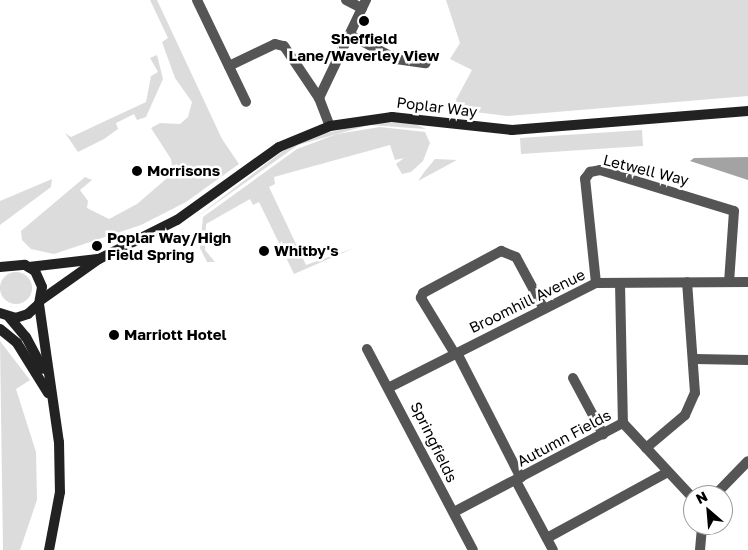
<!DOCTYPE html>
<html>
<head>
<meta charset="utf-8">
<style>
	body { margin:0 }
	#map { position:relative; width:748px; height:550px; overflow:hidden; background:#fff; font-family:"Golos Text",sans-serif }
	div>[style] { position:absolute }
	.green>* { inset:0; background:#dcdcdc }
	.round { border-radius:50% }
	.water>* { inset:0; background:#a3a3a3 }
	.minor>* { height:10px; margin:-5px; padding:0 5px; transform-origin:5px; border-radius:5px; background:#555 }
	.secondary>* { height:10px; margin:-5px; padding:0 5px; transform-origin:5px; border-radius:5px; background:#222 }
	.dots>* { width:14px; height:14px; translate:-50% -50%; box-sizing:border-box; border:2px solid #fff; border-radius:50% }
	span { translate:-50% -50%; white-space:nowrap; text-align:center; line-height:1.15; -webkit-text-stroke:5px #fff; paint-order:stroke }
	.poi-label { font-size:15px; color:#000; font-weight:700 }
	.left { translate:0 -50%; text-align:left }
	.street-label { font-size:15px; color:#000 }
	.north { position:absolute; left:683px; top:485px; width:50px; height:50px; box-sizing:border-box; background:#fff; border:1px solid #999; border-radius:50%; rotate:333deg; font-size:14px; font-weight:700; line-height:20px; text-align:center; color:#000 }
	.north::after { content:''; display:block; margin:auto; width:18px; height:22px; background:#000; clip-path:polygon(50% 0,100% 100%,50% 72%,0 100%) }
</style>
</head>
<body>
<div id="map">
	<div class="green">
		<div style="clip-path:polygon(150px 0,157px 0,222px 139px,239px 164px,186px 202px,141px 225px,54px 254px,31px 249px,22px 240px,21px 231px,85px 177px,92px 180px,80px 190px,88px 201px,87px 208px,109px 219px,137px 204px,173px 173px,171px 159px,151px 128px,160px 123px,180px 124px,188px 117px,192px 102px,175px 78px,162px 42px,168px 38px)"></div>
		<div style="clip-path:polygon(446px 0,748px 0,748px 96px,507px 116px,451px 109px,472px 70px,450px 59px,460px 43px)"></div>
		<div style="clip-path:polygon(157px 55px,163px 79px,146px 117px,137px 120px,134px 114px,116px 123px,118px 129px,104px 139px,78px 152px,65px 133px,71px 137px,146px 102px,151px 76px,158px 72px,150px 58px)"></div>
		<div style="clip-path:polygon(377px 122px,413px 123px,426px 129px,369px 125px,298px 145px,194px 219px,284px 150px,322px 134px)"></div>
		<div style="clip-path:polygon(380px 127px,425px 132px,430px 143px,423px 161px,411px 172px,402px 174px,396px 164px,404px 158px,395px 160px,390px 145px,274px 177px,275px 184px,269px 187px,306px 265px,354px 248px,294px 274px,259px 202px,253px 205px,250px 199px,206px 224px,205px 250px,215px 262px,207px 262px,200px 248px,203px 217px,297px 149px,337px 134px)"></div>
		<div style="clip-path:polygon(642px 130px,643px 146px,521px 154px,520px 138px)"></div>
		<div style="clip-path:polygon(435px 159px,457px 160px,418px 181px,425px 171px)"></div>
		<div style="clip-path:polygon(52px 179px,51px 187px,0 225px,0 201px)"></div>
		<div class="round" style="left:0;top:272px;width:32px;height:32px"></div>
		<div style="clip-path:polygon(0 341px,30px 380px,16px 389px,36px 452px,37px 500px,20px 550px,3px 550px)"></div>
	</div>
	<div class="water">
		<div style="clip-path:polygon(748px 157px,748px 180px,690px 161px,694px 158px)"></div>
	</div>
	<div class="minor">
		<div style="left:197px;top:0;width:113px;rotate:64.3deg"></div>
		<div style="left:346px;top:0;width:18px;rotate:27deg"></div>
		<div style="left:352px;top:36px;width:50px;rotate:27.6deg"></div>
		<div style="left:396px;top:59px;width:30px;rotate:8deg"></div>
		<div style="left:229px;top:66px;width:51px;rotate:-25.6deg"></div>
		<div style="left:275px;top:44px;width:9px;rotate:13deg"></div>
		<div style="left:284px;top:46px;width:63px;rotate:56.1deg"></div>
		<div style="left:319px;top:98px;width:30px;rotate:69deg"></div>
		<div style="left:319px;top:98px;width:109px;rotate:-64.4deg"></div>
		<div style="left:596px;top:283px;width:105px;rotate:-96deg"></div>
		<div style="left:585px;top:179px;width:9px;rotate:-54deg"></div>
		<div style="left:590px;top:172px;width:10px;rotate:-11deg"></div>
		<div style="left:600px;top:170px;width:140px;rotate:17deg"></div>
		<div style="left:734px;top:211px;width:71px;rotate:94deg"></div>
		<div style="left:620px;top:283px;width:140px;rotate:88.8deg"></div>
		<div style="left:367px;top:349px;width:227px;rotate:62.2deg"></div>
		<div style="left:457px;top:353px;width:140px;rotate:62.9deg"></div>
		<div style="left:455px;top:354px;width:66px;rotate:-121.3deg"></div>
		<div style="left:421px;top:298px;width:5px;rotate:-68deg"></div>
		<div style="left:423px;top:293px;width:89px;rotate:-28.3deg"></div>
		<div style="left:501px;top:251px;width:16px;rotate:22deg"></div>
		<div style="left:516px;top:257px;width:59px;rotate:61.7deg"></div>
		<div style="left:695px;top:359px;width:53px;rotate:1.1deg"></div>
		<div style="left:573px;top:378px;width:64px;rotate:61.8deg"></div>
		<div style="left:390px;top:387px;width:231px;rotate:-26.8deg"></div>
		<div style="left:596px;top:283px;width:152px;rotate:-0.4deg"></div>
		<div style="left:646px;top:448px;width:51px;rotate:-40.2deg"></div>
		<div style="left:685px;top:415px;width:24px;rotate:-66deg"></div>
		<div style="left:695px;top:393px;width:111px;rotate:-94.1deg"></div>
		<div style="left:516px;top:481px;width:78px;rotate:61.8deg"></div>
		<div style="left:715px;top:495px;width:47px;rotate:-45.9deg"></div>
		<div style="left:454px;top:512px;width:191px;rotate:-27.8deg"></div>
		<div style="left:623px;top:423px;width:103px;rotate:47deg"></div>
		<div style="left:547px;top:538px;width:138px;rotate:-28.6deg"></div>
		<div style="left:700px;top:550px;width:25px;rotate:-85deg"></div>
	</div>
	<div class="secondary">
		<div style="left:0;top:267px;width:25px;rotate:-5deg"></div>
		<div style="left:25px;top:265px;width:12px;rotate:31deg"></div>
		<div style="left:35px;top:271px;width:17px;rotate:66deg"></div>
		<div style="left:42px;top:287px;width:17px;rotate:100deg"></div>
		<div style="left:39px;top:304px;width:15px;rotate:138deg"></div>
		<div style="left:28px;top:314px;width:13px;rotate:162deg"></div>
		<div style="left:16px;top:318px;width:17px;rotate:-163deg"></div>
		<div style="left:29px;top:267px;width:69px;rotate:-6.6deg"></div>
		<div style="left:41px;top:300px;width:71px;rotate:-35.3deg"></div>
		<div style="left:99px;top:259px;width:87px;rotate:-26.6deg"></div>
		<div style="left:177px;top:220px;width:125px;rotate:-35.6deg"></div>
		<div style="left:279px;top:147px;width:55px;rotate:-22.4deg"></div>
		<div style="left:330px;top:126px;width:63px;rotate:-8.3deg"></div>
		<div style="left:392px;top:117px;width:121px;rotate:6.2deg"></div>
		<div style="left:512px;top:130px;width:237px;rotate:-4.6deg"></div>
		<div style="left:39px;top:304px;width:139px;rotate:81.8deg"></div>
		<div style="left:59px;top:442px;width:50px;rotate:88.9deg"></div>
		<div style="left:60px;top:492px;width:59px;rotate:100.7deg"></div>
		<div style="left:9px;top:317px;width:26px;rotate:50deg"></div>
		<div style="left:26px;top:337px;width:36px;rotate:62deg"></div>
		<div style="left:0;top:329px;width:22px;rotate:39deg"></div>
		<div style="left:17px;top:343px;width:59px;rotate:58.2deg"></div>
	</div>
	<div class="dots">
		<div style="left:364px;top:21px;background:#000"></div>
		<div style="left:137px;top:171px;background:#000"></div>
		<div style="left:97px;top:246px;background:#000"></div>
		<div style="left:264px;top:251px;background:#000"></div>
		<div style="left:114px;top:335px;background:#000"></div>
	</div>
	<div class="poi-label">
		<span style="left:364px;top:47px">Sheffield<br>Lane/Waverley View</span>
		<span class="left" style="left:147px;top:171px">Morrisons</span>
		<span class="left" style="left:107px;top:246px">Poplar Way/High<br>Field Spring</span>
		<span class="left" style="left:274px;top:251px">Whitby's</span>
		<span class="left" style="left:124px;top:335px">Marriott Hotel</span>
	</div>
	<div class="street-label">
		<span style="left:437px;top:107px;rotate:7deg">Poplar Way</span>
		<span style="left:646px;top:170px;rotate:14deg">Letwell Way</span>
		<span style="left:527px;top:301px;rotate:-26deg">Broomhill Avenue</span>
		<span style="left:564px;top:438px;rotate:-28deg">Autumn Fields</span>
		<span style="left:434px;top:442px;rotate:64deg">Springfields</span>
	</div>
	<div class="north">N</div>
</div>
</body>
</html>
